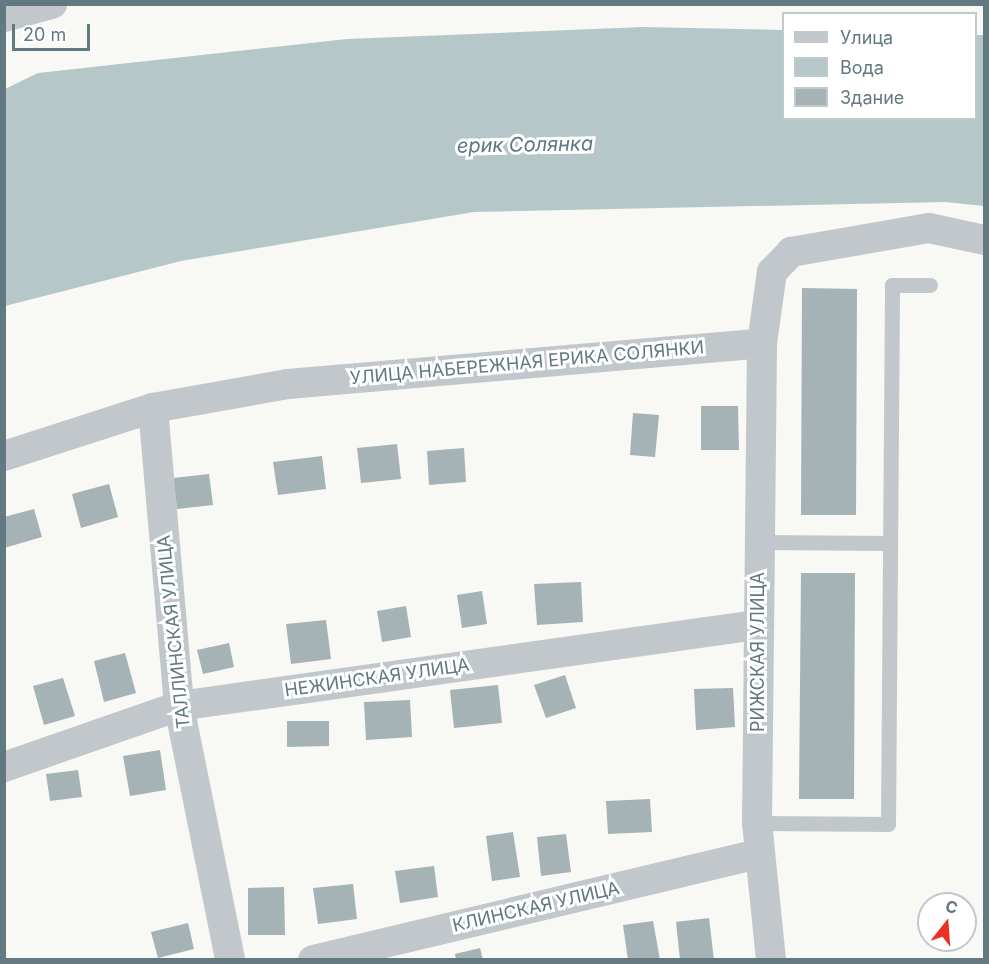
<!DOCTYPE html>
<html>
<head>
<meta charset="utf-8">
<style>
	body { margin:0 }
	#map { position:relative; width:989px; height:964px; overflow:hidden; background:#f8f8f5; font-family:Inter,sans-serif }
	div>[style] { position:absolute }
	.water>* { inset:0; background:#b6c7c9 }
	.building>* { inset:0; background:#a5b2b6 }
	.lane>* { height:15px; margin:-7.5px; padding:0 7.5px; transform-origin:7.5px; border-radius:7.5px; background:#c1c7ca }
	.street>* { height:30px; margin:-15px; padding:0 15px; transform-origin:15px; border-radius:15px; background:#c1c7ca }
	span { translate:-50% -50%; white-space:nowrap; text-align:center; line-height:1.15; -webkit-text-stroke:6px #fff; paint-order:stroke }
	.street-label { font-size:18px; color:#627982 }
	.water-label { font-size:20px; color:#5d787c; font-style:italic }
	.frame { position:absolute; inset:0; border:6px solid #627982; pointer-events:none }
	.legend { position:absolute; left:782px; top:12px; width:195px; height:108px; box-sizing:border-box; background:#fff; border:2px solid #c0c9cd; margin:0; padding:8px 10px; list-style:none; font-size:18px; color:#627982 }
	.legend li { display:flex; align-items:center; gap:12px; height:30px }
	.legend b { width:30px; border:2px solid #c0c9cd }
	.north { position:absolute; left:917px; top:892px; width:60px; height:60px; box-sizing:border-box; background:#fff; border:2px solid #c0c9cd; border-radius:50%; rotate:17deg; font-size:16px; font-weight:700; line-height:24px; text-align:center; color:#627982 }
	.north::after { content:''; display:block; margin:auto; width:21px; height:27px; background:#eb3123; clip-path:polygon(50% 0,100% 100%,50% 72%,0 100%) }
	.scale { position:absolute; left:12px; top:24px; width:78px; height:27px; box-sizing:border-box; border:3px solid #627982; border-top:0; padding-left:8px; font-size:18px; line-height:21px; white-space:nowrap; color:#627982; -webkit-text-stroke:4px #fff; paint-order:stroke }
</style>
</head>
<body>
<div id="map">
	<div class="water">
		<div style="clip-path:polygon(643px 27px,783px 30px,784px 118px,976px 118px,976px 35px,984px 35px,984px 206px,945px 202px,474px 212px,181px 261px,5px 306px,5px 89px,38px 73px,347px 39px)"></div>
	</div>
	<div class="building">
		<div style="clip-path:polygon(802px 288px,857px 289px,856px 515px,801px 515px)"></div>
		<div style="clip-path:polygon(701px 406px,738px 406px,739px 450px,701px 450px)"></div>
		<div style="clip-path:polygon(633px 413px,659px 415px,655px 457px,630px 455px)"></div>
		<div style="clip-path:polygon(397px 444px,401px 479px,361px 483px,357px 448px)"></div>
		<div style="clip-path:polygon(464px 448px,466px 482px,429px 485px,427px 451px)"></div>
		<div style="clip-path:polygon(322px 456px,326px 489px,278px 495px,273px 462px)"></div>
		<div style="clip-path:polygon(209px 474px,213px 505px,177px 509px,173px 478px)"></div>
		<div style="clip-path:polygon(109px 484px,118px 517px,81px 528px,72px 494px)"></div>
		<div style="clip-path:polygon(34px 509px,42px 537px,4px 548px,4px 517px)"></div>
		<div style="clip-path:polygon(801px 573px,855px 573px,854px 799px,799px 799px)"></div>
		<div style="clip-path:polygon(581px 582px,583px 622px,537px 625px,534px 584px)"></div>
		<div style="clip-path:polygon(482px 591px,487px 624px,462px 628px,457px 595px)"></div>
		<div style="clip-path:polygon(406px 606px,411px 637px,382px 642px,377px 611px)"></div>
		<div style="clip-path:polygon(326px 620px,331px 659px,291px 664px,286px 624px)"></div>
		<div style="clip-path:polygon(229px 643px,234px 667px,203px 674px,197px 650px)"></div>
		<div style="clip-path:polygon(125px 653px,136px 693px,104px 702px,94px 661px)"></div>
		<div style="clip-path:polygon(565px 675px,576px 708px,546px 718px,534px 685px)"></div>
		<div style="clip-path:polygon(63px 678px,75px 716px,44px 725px,33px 686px)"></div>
		<div style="clip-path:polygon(498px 685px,502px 723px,454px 728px,450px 690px)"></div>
		<div style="clip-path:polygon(733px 688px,735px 727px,696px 730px,694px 689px)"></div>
		<div style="clip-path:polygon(410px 700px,412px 737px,366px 740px,364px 702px)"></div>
		<div style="clip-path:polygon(287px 721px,329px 721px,329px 746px,287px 747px)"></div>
		<div style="clip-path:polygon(160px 750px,166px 790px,130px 796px,123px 756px)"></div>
		<div style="clip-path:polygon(78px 770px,82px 797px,50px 801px,46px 774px)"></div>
		<div style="clip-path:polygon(650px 799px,652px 832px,608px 834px,606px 801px)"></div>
		<div style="clip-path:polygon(513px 832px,520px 877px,492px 881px,486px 836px)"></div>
		<div style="clip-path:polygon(566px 834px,571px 872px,541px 876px,537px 837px)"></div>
		<div style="clip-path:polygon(434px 866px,438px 897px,400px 903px,395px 871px)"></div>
		<div style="clip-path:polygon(353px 884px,357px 919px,318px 924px,313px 888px)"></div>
		<div style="clip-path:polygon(284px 887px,285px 935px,248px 935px,248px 888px)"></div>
		<div style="clip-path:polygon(709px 918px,714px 960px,680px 960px,676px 922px)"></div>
		<div style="clip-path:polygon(653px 921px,660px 960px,628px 960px,623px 925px)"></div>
		<div style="clip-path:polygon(188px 923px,194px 949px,158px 958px,151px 932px)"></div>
		<div style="clip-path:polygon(480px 948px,483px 960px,456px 960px,455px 954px)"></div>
	</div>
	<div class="lane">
		<div style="left:759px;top:542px;width:131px;rotate:0.4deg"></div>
		<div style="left:757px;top:823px;width:131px;rotate:0.4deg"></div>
		<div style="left:888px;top:824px;width:539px;rotate:-89.57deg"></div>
		<div style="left:892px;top:285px;width:38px"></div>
	</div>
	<div class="street">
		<div style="left:4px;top:17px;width:50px;rotate:-15.2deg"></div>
		<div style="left:153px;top:408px;width:299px;rotate:85deg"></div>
		<div style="left:179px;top:706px;width:259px;rotate:78.6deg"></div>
		<div style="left:4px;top:456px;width:157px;rotate:-17.9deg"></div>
		<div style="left:153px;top:408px;width:137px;rotate:-10.1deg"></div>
		<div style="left:288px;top:384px;width:476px;rotate:-4.9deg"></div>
		<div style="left:4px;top:767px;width:185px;rotate:-19.2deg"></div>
		<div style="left:179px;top:706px;width:584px;rotate:-7.98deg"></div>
		<div style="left:313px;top:960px;width:457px;rotate:-13.4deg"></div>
		<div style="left:771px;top:960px;width:138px;rotate:-95.8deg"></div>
		<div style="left:757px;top:823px;width:480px;rotate:-89.4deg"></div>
		<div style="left:762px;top:343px;width:72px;rotate:-82deg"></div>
		<div style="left:772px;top:272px;width:28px;rotate:-46deg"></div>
		<div style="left:791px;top:252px;width:140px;rotate:-9.9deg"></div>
		<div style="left:929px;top:228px;width:56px;rotate:12.3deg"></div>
	</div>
	<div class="street-label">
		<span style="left:527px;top:363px;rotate:-5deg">УЛИЦА НАБЕРЕЖНАЯ ЕРИКА СОЛЯНКИ</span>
		<span style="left:174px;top:632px;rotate:-96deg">ТАЛЛИНСКАЯ УЛИЦА</span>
		<span style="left:758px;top:652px;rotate:-90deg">РИЖСКАЯ УЛИЦА</span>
		<span style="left:377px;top:678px;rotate:-8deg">НЕЖИНСКАЯ УЛИЦА</span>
		<span style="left:536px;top:907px;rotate:-13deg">КЛИНСКАЯ УЛИЦА</span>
	</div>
	<div class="water-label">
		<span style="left:525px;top:145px;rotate:-1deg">ерик Солянка</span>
	</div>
	<div class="frame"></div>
	<ul class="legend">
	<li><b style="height:8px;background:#c1c7ca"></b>Улица</li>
	<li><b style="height:16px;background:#b6c7c9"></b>Вода</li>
	<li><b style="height:16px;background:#a5b2b6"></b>Здание</li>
	</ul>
	<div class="north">С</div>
	<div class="scale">20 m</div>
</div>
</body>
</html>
